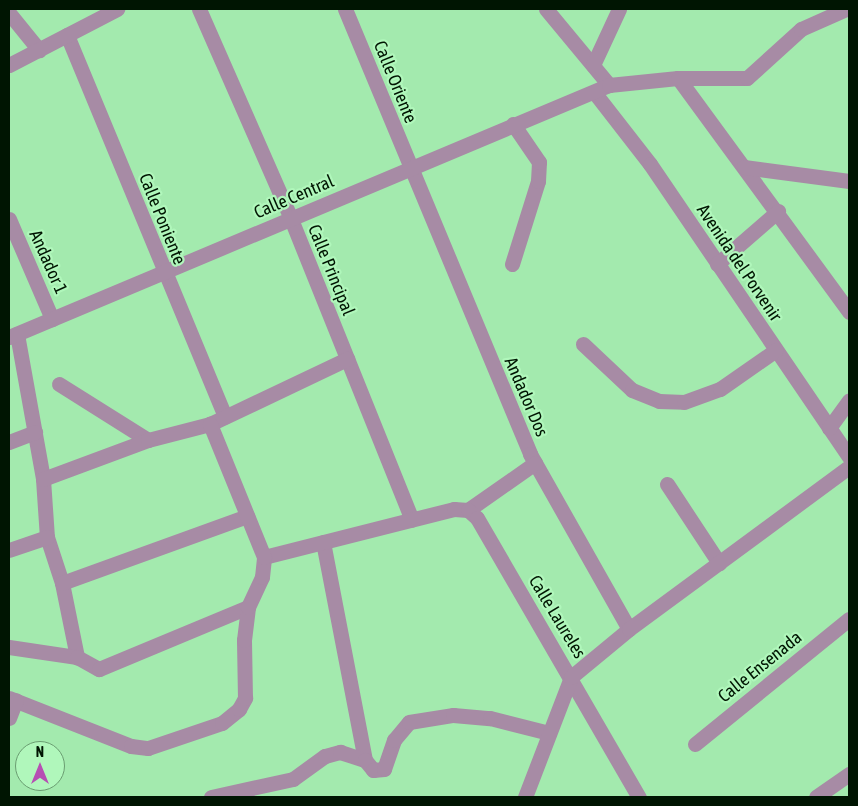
<!DOCTYPE html>
<html>
<head>
<meta charset="utf-8">
<style>
	body { margin:0 }
	#map { position:relative; width:858px; height:806px; overflow:hidden; background:#a3eaae; font-family:"Asap Condensed",sans-serif }
	div>[style] { position:absolute }
	.minor>* { height:15px; margin:-7.5px; padding:0 7.5px; transform-origin:7.5px; border-radius:7.5px; background:#a78ba5 }
	span { translate:-50% -50%; white-space:nowrap; text-align:center; line-height:1.15; -webkit-text-stroke:4.5px #b0f7bb; paint-order:stroke }
	.street-label { font-size:18px; color:#001502 }
	.frame { position:absolute; inset:0; border:10px solid #001502; pointer-events:none }
	.north { position:absolute; left:15px; top:741px; width:50px; height:50px; box-sizing:border-box; background:#b0f7bb; border:1px solid #6a9d71; border-radius:50%; rotate:0deg; font-size:14px; font-weight:700; line-height:20px; text-align:center; color:#001502 }
	.north::after { content:''; display:block; margin:auto; width:18px; height:22px; background:#b64fb3; clip-path:polygon(50% 0,100% 100%,50% 72%,0 100%) }
</style>
</head>
<body>
<div id="map">
	<div class="minor">
		<div style="left:199px;top:9px;width:229px;rotate:66.3deg"></div>
		<div style="left:291px;top:219px;width:324px;rotate:68.1deg"></div>
		<div style="left:345px;top:9px;width:482px;rotate:67.4deg"></div>
		<div style="left:530px;top:454px;width:201px;rotate:60.5deg"></div>
		<div style="left:546px;top:9px;width:99px;rotate:50.3deg"></div>
		<div style="left:9px;top:13px;width:48px;rotate:51deg"></div>
		<div style="left:67px;top:35px;width:413px;rotate:67.5deg"></div>
		<div style="left:9px;top:65px;width:122px;rotate:-27.4deg"></div>
		<div style="left:593px;top:65px;width:62px;rotate:-65.1deg"></div>
		<div style="left:678px;top:78px;width:290px;rotate:53.8deg"></div>
		<div style="left:594px;top:92px;width:91px;rotate:52.1deg"></div>
		<div style="left:650px;top:164px;width:354px;rotate:55.8deg"></div>
		<div style="left:744px;top:167px;width:106px;rotate:7.6deg"></div>
		<div style="left:9px;top:219px;width:109px;rotate:66.7deg"></div>
		<div style="left:512px;top:264px;width:87px;rotate:-72.6deg"></div>
		<div style="left:538px;top:181px;width:19px;rotate:-87deg"></div>
		<div style="left:539px;top:162px;width:46px;rotate:-124.4deg"></div>
		<div style="left:717px;top:264px;width:81px;rotate:-41deg"></div>
		<div style="left:17px;top:334px;width:147px;rotate:79.8deg"></div>
		<div style="left:43px;top:479px;width:58px;rotate:86.1deg"></div>
		<div style="left:47px;top:537px;width:48px;rotate:71.9deg"></div>
		<div style="left:62px;top:583px;width:76px;rotate:78.5deg"></div>
		<div style="left:9px;top:337px;width:651px;rotate:-22.78deg"></div>
		<div style="left:609px;top:85px;width:69px;rotate:-5.8deg"></div>
		<div style="left:678px;top:78px;width:69px"></div>
		<div style="left:747px;top:78px;width:73px;rotate:-42.2deg"></div>
		<div style="left:801px;top:29px;width:49px;rotate:-24deg"></div>
		<div style="left:583px;top:344px;width:67px;rotate:43.2deg"></div>
		<div style="left:632px;top:390px;width:29px;rotate:22deg"></div>
		<div style="left:659px;top:401px;width:25px;rotate:2deg"></div>
		<div style="left:684px;top:402px;width:38px;rotate:-20deg"></div>
		<div style="left:720px;top:389px;width:68px;rotate:-34.9deg"></div>
		<div style="left:59px;top:384px;width:105px;rotate:32.2deg"></div>
		<div style="left:829px;top:428px;width:34px;rotate:-54deg"></div>
		<div style="left:9px;top:442px;width:28px;rotate:-21deg"></div>
		<div style="left:43px;top:479px;width:112px;rotate:-20.4deg"></div>
		<div style="left:148px;top:440px;width:64px;rotate:-14.5deg"></div>
		<div style="left:210px;top:424px;width:152px;rotate:-25.4deg"></div>
		<div style="left:667px;top:484px;width:95px;rotate:56.6deg"></div>
		<div style="left:468px;top:510px;width:82px;rotate:-35deg"></div>
		<div style="left:323px;top:542px;width:222px;rotate:79.1deg"></div>
		<div style="left:9px;top:550px;width:40px;rotate:-18.9deg"></div>
		<div style="left:264px;top:557px;width:196px;rotate:-14.2deg"></div>
		<div style="left:454px;top:509px;width:14px;rotate:4deg"></div>
		<div style="left:468px;top:510px;width:12px;rotate:42deg"></div>
		<div style="left:477px;top:518px;width:323px;rotate:59.9deg"></div>
		<div style="left:62px;top:583px;width:197px;rotate:-19.9deg"></div>
		<div style="left:9px;top:647px;width:69px;rotate:8.4deg"></div>
		<div style="left:77px;top:657px;width:25px;rotate:29deg"></div>
		<div style="left:99px;top:669px;width:161px;rotate:-22.6deg"></div>
		<div style="left:9px;top:698px;width:131px;rotate:21.5deg"></div>
		<div style="left:131px;top:746px;width:17px;rotate:7deg"></div>
		<div style="left:148px;top:748px;width:78px;rotate:-18.7deg"></div>
		<div style="left:222px;top:723px;width:22px;rotate:-39deg"></div>
		<div style="left:239px;top:709px;width:13px;rotate:-61deg"></div>
		<div style="left:245px;top:698px;width:58px;rotate:-91deg"></div>
		<div style="left:244px;top:640px;width:33px;rotate:-83deg"></div>
		<div style="left:248px;top:607px;width:33px;rotate:-65deg"></div>
		<div style="left:262px;top:577px;width:20px;rotate:-84deg"></div>
		<div style="left:264px;top:557px;width:144px;rotate:-112.1deg"></div>
		<div style="left:9px;top:718px;width:19px;rotate:-69deg"></div>
		<div style="left:695px;top:744px;width:198px;rotate:-39.1deg"></div>
		<div style="left:211px;top:797px;width:84px;rotate:-12.4deg"></div>
		<div style="left:293px;top:779px;width:39px;rotate:-36deg"></div>
		<div style="left:325px;top:756px;width:16px;rotate:-15deg"></div>
		<div style="left:340px;top:752px;width:26px;rotate:18deg"></div>
		<div style="left:365px;top:760px;width:13px;rotate:51deg"></div>
		<div style="left:373px;top:770px;width:11px;rotate:-5deg"></div>
		<div style="left:384px;top:769px;width:31px;rotate:-71deg"></div>
		<div style="left:394px;top:740px;width:23px;rotate:-50deg"></div>
		<div style="left:409px;top:722px;width:45px;rotate:-9deg"></div>
		<div style="left:453px;top:715px;width:37px;rotate:5deg"></div>
		<div style="left:490px;top:718px;width:61px;rotate:14.3deg"></div>
		<div style="left:525px;top:797px;width:129px;rotate:-69deg"></div>
		<div style="left:571px;top:677px;width:75px;rotate:-39.6deg"></div>
		<div style="left:629px;top:629px;width:273px;rotate:-36.4deg"></div>
		<div style="left:816px;top:797px;width:40px;rotate:-34.9deg"></div>
	</div>
	<div class="street-label">
		<span style="left:395px;top:82px;rotate:68deg">Calle Oriente</span>
		<span style="left:294px;top:197px;rotate:-23deg">Calle Central</span>
		<span style="left:162px;top:219px;rotate:68deg">Calle Poniente</span>
		<span style="left:48px;top:262px;rotate:66deg">Andador 1</span>
		<span style="left:739px;top:263px;rotate:56deg">Avenida del Porvenir</span>
		<span style="left:331px;top:270px;rotate:68deg">Calle Principal</span>
		<span style="left:526px;top:397px;rotate:67deg">Andador Dos</span>
		<span style="left:557px;top:617px;rotate:59deg">Calle Laureles</span>
		<span style="left:760px;top:667px;rotate:-39deg">Calle Ensenada</span>
	</div>
	<div class="frame"></div>
	<div class="north">N</div>
</div>
</body>
</html>
